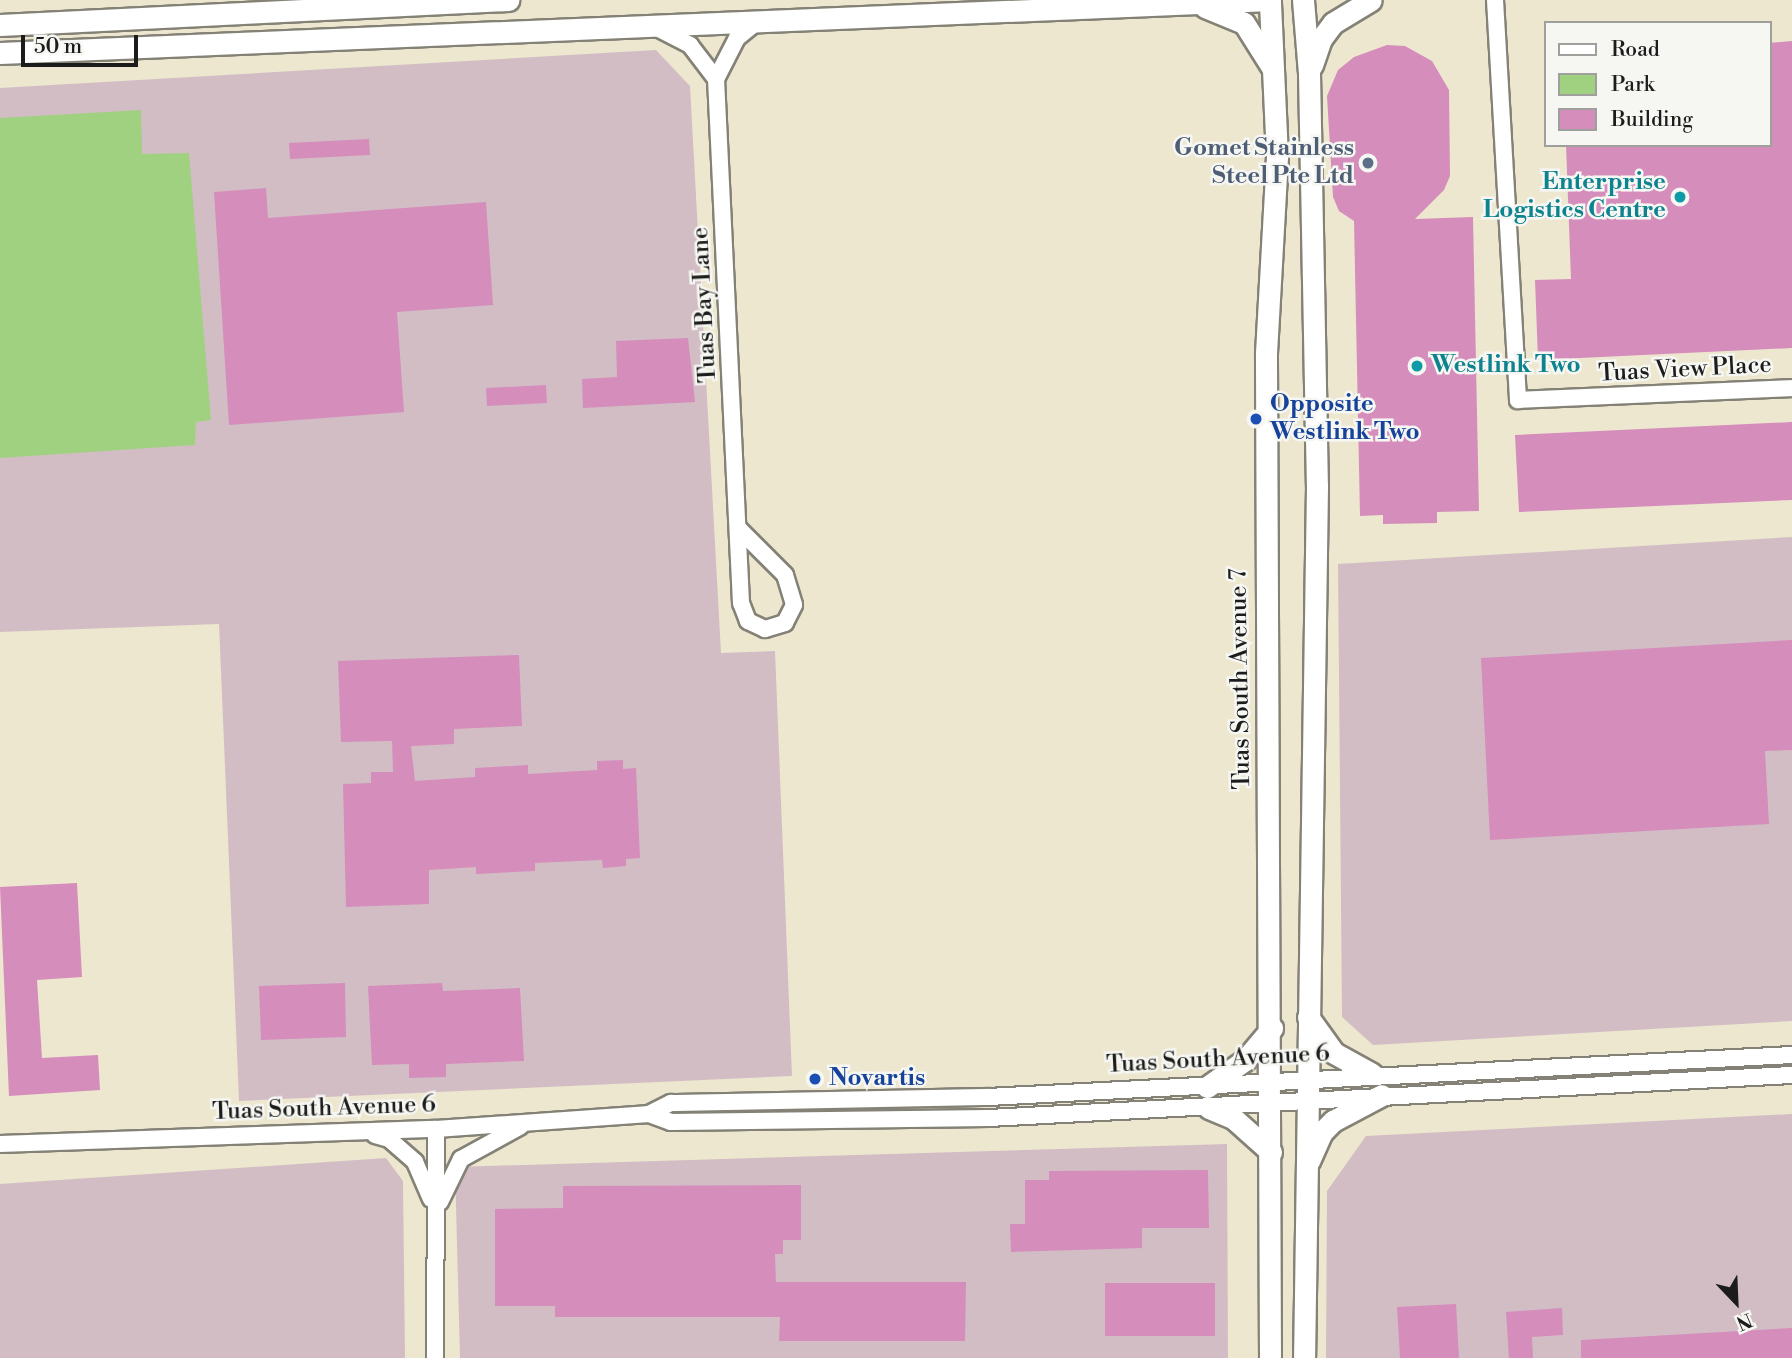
<!DOCTYPE html>
<html>
<head>
<meta charset="utf-8">
<style>
	body { margin:0 }
	#map { position:relative; width:1792px; height:1358px; overflow:hidden; background:#ede7cf; font-family:"Libre Bodoni",serif }
	div>[style] { position:absolute }
	.industrial>* { inset:0; background:#d2bdc5 }
	.green>* { inset:0; background:#a0d180 }
	.building>* { inset:0; background:#d58dbc }
	.roads { filter:drop-shadow(2px 0 #848276) drop-shadow(-2px 0 #848276) drop-shadow(0 2px #848276) drop-shadow(0 -2px #848276) }
	.minor>* { height:16px; margin:-8px; padding:0 8px; transform-origin:8px; border-radius:8px; background:#fff }
	.tertiary>* { height:21px; margin:-10.5px; padding:0 10.5px; transform-origin:10.5px; border-radius:10.5px; background:#fff }
	.dots>* { width:19px; height:19px; translate:-50% -50%; box-sizing:border-box; border:4px solid #f6f6f2; border-radius:50% }
	span { translate:-50% -50%; white-space:nowrap; text-align:center; line-height:1.15; -webkit-text-stroke:5px #f6f6f2; paint-order:stroke }
	.service-label { font-size:24px; color:#4e5e75; font-weight:700 }
	.right { translate:-100% -50%; text-align:right }
	.culture-label { font-size:24px; color:#0d838f; font-weight:700 }
	.left { translate:0 -50%; text-align:left }
	.street-label { font-size:24px; color:#1c1c1c }
	.transit-label { font-size:24px; color:#164399; font-weight:700 }
	.legend { position:absolute; left:1544px; top:21px; width:228px; height:126px; box-sizing:border-box; background:#f6f6f2; border:2px solid #9f9f9c; margin:0; padding:9px 12px; list-style:none; font-size:21px; color:#1c1c1c }
	.legend li { display:flex; align-items:center; gap:14px; height:35px }
	.legend b { width:35px; border:2px solid #9f9f9c }
	.north { position:absolute; left:1701px; top:1267px; width:70px; height:70px; -webkit-text-stroke:5px #f6f6f2; paint-order:stroke; rotate:157deg; font-size:19px; font-weight:700; line-height:28px; text-align:center; color:#1c1c1c }
	.north::after { content:''; display:block; margin:auto; width:24px; height:32px; background:#1c1c1c; clip-path:polygon(50% 0,100% 100%,50% 72%,0 100%) }
	.scale { position:absolute; left:21px; top:35px; width:117px; height:32px; box-sizing:border-box; border:4px solid #1c1c1c; border-top:0; padding-left:9px; font-size:21px; line-height:24px; white-space:nowrap; color:#1c1c1c; -webkit-text-stroke:5px #f6f6f2; paint-order:stroke }
</style>
</head>
<body>
<div id="map">
	<div class="industrial">
		<div style="clip-path:polygon(656px 50px,690px 86px,721px 653px,775px 651px,792px 1076px,239px 1101px,219px 624px,0 632px,0 88px)"></div>
		<div style="clip-path:polygon(1792px 537px,1792px 1021px,1373px 1045px,1342px 1017px,1338px 564px)"></div>
		<div style="clip-path:polygon(1792px 1114px,1792px 1358px,1326px 1358px,1327px 1191px,1366px 1136px)"></div>
		<div style="clip-path:polygon(1227px 1144px,1228px 1358px,460px 1358px,455px 1167px)"></div>
		<div style="clip-path:polygon(386px 1158px,403px 1181px,405px 1358px,0 1358px,0 1184px)"></div>
	</div>
	<div class="green">
		<div style="clip-path:polygon(141px 110px,142px 154px,189px 153px,211px 420px,196px 422px,195px 445px,0 458px,0 118px)"></div>
	</div>
	<div class="building">
		<div style="clip-path:polygon(1792px 41px,1792px 348px,1538px 360px,1535px 280px,1571px 279px,1566px 145px,1769px 145px,1769px 43px)"></div>
		<div style="clip-path:polygon(1387px 45px,1405px 46px,1432px 61px,1449px 90px,1450px 176px,1444px 190px,1415px 219px,1473px 217px,1479px 511px,1437px 512px,1437px 523px,1383px 524px,1383px 515px,1360px 516px,1354px 221px,1339px 211px,1333px 197px,1327px 96px,1338px 70px,1354px 57px)"></div>
		<div style="clip-path:polygon(369px 139px,370px 155px,290px 159px,289px 143px)"></div>
		<div style="clip-path:polygon(266px 188px,268px 218px,486px 202px,493px 305px,397px 312px,404px 412px,229px 425px,214px 192px)"></div>
		<div style="clip-path:polygon(688px 338px,695px 402px,583px 408px,582px 379px,617px 377px,616px 341px)"></div>
		<div style="clip-path:polygon(546px 385px,547px 403px,487px 406px,486px 388px)"></div>
		<div style="clip-path:polygon(1792px 422px,1792px 500px,1519px 512px,1515px 435px)"></div>
		<div style="clip-path:polygon(1792px 640px,1792px 750px,1765px 751px,1769px 824px,1490px 840px,1481px 658px)"></div>
		<div style="clip-path:polygon(519px 655px,522px 726px,454px 729px,454px 744px,411px 746px,415px 781px,475px 777px,475px 768px,528px 765px,528px 774px,597px 770px,597px 761px,623px 760px,623px 769px,636px 768px,640px 858px,626px 859px,626px 866px,603px 868px,602px 860px,535px 863px,535px 871px,476px 874px,476px 867px,429px 870px,429px 904px,346px 907px,343px 784px,371px 783px,371px 772px,393px 772px,392px 741px,341px 742px,338px 661px)"></div>
		<div style="clip-path:polygon(77px 883px,82px 977px,37px 980px,42px 1058px,98px 1055px,100px 1090px,9px 1096px,0 887px)"></div>
		<div style="clip-path:polygon(345px 983px,346px 1037px,261px 1040px,259px 986px)"></div>
		<div style="clip-path:polygon(442px 983px,443px 991px,520px 988px,524px 1061px,446px 1064px,446px 1077px,409px 1078px,409px 1064px,372px 1065px,368px 986px)"></div>
		<div style="clip-path:polygon(1208px 1170px,1209px 1228px,1142px 1228px,1142px 1248px,1011px 1252px,1010px 1224px,1025px 1224px,1025px 1180px,1049px 1180px,1049px 1171px)"></div>
		<div style="clip-path:polygon(801px 1185px,801px 1240px,783px 1240px,783px 1254px,775px 1254px,776px 1282px,966px 1282px,965px 1341px,779px 1341px,780px 1317px,555px 1317px,555px 1306px,495px 1306px,495px 1209px,563px 1208px,563px 1186px)"></div>
		<div style="clip-path:polygon(1105px 1283px,1215px 1283px,1215px 1336px,1105px 1336px)"></div>
		<div style="clip-path:polygon(1456px 1304px,1459px 1358px,1400px 1358px,1397px 1307px)"></div>
		<div style="clip-path:polygon(1562px 1308px,1563px 1335px,1532px 1337px,1533px 1358px,1509px 1358px,1506px 1312px)"></div>
		<div style="clip-path:polygon(1792px 1328px,1792px 1358px,1581px 1358px,1581px 1340px)"></div>
	</div>
	<div class="roads">
		<div class="minor">
			<div style="left:1495px;top:0;width:401px;rotate:86.7deg"></div>
			<div style="left:1518px;top:400px;width:274px;rotate:-2.5deg"></div>
			<div style="left:653px;top:26px;width:42px;rotate:27.2deg"></div>
			<div style="left:690px;top:45px;width:43px;rotate:52.6deg"></div>
			<div style="left:739px;top:529px;width:65px;rotate:45deg"></div>
			<div style="left:785px;top:575px;width:31px;rotate:73deg"></div>
			<div style="left:794px;top:605px;width:20px;rotate:117deg"></div>
			<div style="left:785px;top:623px;width:21px;rotate:163deg"></div>
			<div style="left:765px;top:629px;width:19px;rotate:-155deg"></div>
			<div style="left:748px;top:621px;width:19px;rotate:-111deg"></div>
			<div style="left:741px;top:603px;width:525px;rotate:-92.73deg"></div>
			<div style="left:716px;top:79px;width:46px;rotate:-62.9deg"></div>
			<div style="left:737px;top:38px;width:28px;rotate:-39deg"></div>
			<div style="left:649px;top:1114px;width:23px;rotate:20deg"></div>
			<div style="left:671px;top:1122px;width:318px;rotate:-0.7deg"></div>
			<div style="left:989px;top:1118px;width:804px;rotate:-3.07deg"></div>
			<div style="left:375px;top:1135px;width:15px;rotate:16deg"></div>
			<div style="left:389px;top:1139px;width:35px;rotate:41deg"></div>
			<div style="left:415px;top:1162px;width:40px;rotate:66.6deg"></div>
			<div style="left:0;top:1144px;width:436px;rotate:-2deg"></div>
			<div style="left:436px;top:1129px;width:214px;rotate:-4deg"></div>
			<div style="left:649px;top:1114px;width:25px;rotate:-27deg"></div>
			<div style="left:671px;top:1103px;width:317px;rotate:-1.1deg"></div>
			<div style="left:988px;top:1097px;width:805px;rotate:-2.99deg"></div>
			<div style="left:440px;top:1202px;width:48px;rotate:-64deg"></div>
			<div style="left:461px;top:1159px;width:68px;rotate:-28.8deg"></div>
			<div style="left:435px;top:1358px;width:229px;rotate:-89.7deg"></div>
		</div>
		<div class="tertiary">
			<div style="left:1303px;top:0;width:73px;rotate:85.3deg"></div>
			<div style="left:1309px;top:73px;width:413px;rotate:88.9deg"></div>
			<div style="left:1317px;top:486px;width:872px;rotate:90.85deg"></div>
			<div style="left:1205px;top:7px;width:42px;rotate:22.3deg"></div>
			<div style="left:1244px;top:23px;width:54px;rotate:57.8deg"></div>
			<div style="left:0;top:25px;width:509px;rotate:-2.82deg"></div>
			<div style="left:0;top:53px;width:1271px;rotate:-2.39deg"></div>
			<div style="left:1312px;top:65px;width:28px;rotate:-71deg"></div>
			<div style="left:1321px;top:39px;width:20px;rotate:-53deg"></div>
			<div style="left:1333px;top:23px;width:44px;rotate:-31.2deg"></div>
			<div style="left:1308px;top:1017px;width:44px;rotate:54.2deg"></div>
			<div style="left:1334px;top:1053px;width:43px;rotate:28.9deg"></div>
			<div style="left:1207px;top:1087px;width:47px;rotate:-35.4deg"></div>
			<div style="left:1245px;top:1060px;width:42px;rotate:-49.8deg"></div>
			<div style="left:1209px;top:1108px;width:26px;rotate:23deg"></div>
			<div style="left:1233px;top:1118px;width:51px;rotate:41.8deg"></div>
			<div style="left:1309px;top:1161px;width:32px;rotate:-66deg"></div>
			<div style="left:1322px;top:1132px;width:16px;rotate:-45deg"></div>
			<div style="left:1333px;top:1121px;width:55px;rotate:-28deg"></div>
			<div style="left:1270px;top:1358px;width:1005px;rotate:-90.23deg"></div>
			<div style="left:1266px;top:353px;width:196px;rotate:-86.8deg"></div>
			<div style="left:1277px;top:157px;width:157px;rotate:-92.6deg"></div>
		</div>
	</div>
	<div class="dots">
		<div style="left:1368px;top:163px;background:#5c6f8a"></div>
		<div style="left:1680px;top:197px;background:#0f9aa8"></div>
		<div style="left:1417px;top:366px;background:#0f9aa8"></div>
		<div style="left:1256px;top:419px;background:#1a4fb4"></div>
		<div style="left:815px;top:1079px;background:#1a4fb4"></div>
	</div>
	<div class="service-label">
		<span class="right" style="left:1354px;top:163px">Gomet Stainless<br>Steel Pte Ltd</span>
	</div>
	<div class="culture-label">
		<span class="right" style="left:1666px;top:197px">Enterprise<br>Logistics Centre</span>
		<span class="left" style="left:1431px;top:366px">Westlink Two</span>
	</div>
	<div class="street-label">
		<span style="left:705px;top:305px;rotate:-93deg">Tuas Bay Lane</span>
		<span style="left:1685px;top:370px;rotate:-3deg">Tuas View Place</span>
		<span style="left:1241px;top:679px;rotate:-91deg">Tuas South Avenue 7</span>
		<span style="left:1218px;top:1060px;rotate:-3deg">Tuas South Avenue 6</span>
		<span style="left:324px;top:1109px;rotate:-2deg">Tuas South Avenue 6</span>
	</div>
	<div class="transit-label">
		<span class="left" style="left:1270px;top:419px">Opposite<br>Westlink Two</span>
		<span class="left" style="left:829px;top:1079px">Novartis</span>
	</div>
	<ul class="legend">
	<li><b style="height:9px;background:#fff"></b>Road</li>
	<li><b style="height:19px;background:#a0d180"></b>Park</li>
	<li><b style="height:19px;background:#d58dbc"></b>Building</li>
	</ul>
	<div class="north">N</div>
	<div class="scale">50 m</div>
</div>
</body>
</html>
